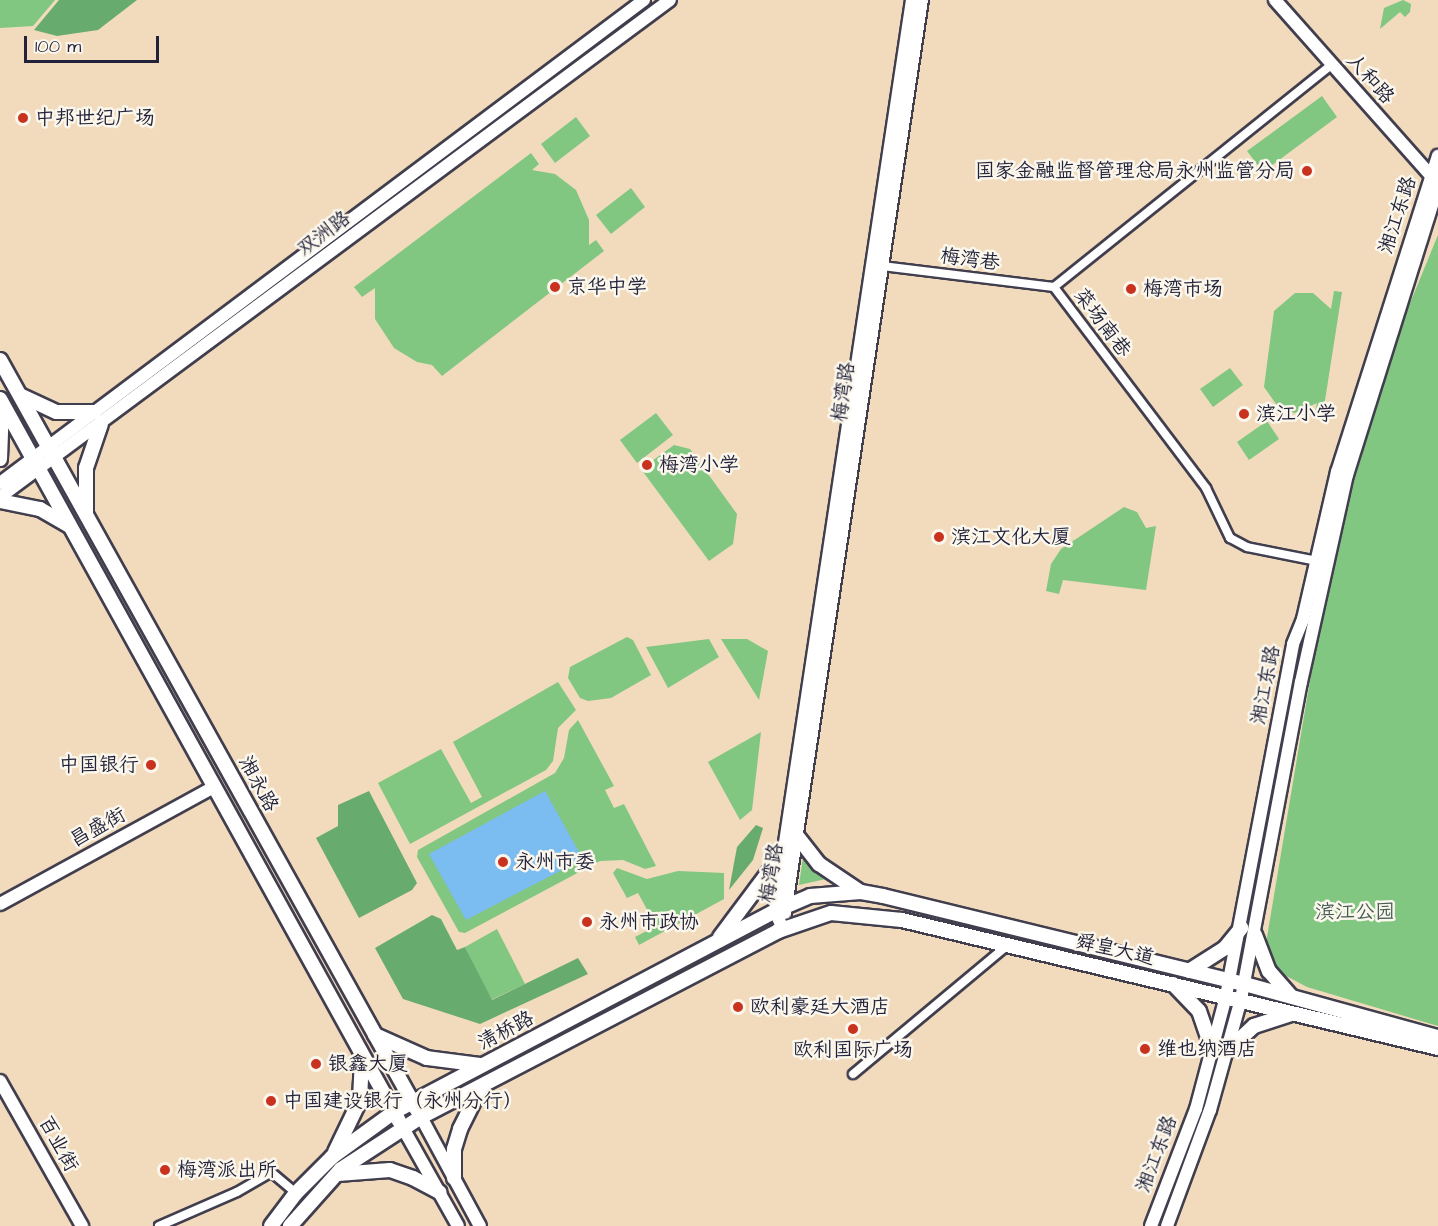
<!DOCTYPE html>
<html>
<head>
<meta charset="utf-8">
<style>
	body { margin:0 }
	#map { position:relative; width:1438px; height:1226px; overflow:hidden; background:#f2dbbc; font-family:"Architects Daughter","LXGW WenKai TC",sans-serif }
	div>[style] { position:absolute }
	.green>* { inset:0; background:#81c681 }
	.forest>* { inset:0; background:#68ab6f }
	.water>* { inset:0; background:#7bbdf1 }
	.roads { filter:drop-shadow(2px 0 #413e4e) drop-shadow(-2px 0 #413e4e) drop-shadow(0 2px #413e4e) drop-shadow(0 -2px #413e4e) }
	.street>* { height:8px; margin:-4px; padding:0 4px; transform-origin:4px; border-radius:4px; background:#fff }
	.secondary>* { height:12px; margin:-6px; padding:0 6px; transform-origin:6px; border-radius:6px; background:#fff }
	.primary>* { height:14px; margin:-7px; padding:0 7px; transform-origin:7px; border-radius:7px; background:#fff }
	.dots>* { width:16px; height:16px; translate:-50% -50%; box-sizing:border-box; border:3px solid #fbf7ec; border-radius:50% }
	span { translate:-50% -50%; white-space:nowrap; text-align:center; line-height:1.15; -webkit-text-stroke:5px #fbf7ec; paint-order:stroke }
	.street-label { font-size:20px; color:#22223b }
	.poi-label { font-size:20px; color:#22223b }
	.left { translate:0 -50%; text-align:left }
	.right { translate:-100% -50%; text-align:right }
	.park-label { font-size:20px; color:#435b54 }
	.scale { position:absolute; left:24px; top:36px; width:135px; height:27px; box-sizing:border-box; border:3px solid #22223b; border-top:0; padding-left:8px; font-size:18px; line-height:21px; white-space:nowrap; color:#22223b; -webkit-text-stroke:4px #fbf7ec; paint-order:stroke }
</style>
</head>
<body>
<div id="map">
	<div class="green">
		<div style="clip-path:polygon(0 0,55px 0,33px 26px,0 28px)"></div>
		<div style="clip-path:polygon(1403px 0,1411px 4px,1410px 12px,1405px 17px,1400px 12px,1380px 29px,1384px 8px)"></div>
		<div style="clip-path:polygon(1322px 96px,1337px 117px,1263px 172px,1247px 151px)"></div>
		<div style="clip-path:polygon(576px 117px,590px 136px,555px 163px,541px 144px)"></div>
		<div style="clip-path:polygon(531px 153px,539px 164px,532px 170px,555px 174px,576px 190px,589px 220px,589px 245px,596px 240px,604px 251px,442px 376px,432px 365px,417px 362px,394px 348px,375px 319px,375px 288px,362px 297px,354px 287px)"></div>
		<div style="clip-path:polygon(631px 188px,645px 207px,611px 234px,596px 215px)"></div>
		<div style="clip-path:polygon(1438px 235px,1438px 1026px,1307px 987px,1277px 971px,1266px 943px,1319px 627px,1341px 525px,1399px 330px)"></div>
		<div style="clip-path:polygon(1334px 291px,1342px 292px,1323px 413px,1315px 412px,1317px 403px,1295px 413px,1279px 408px,1264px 387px,1274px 311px,1295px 293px,1313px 293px,1331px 309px)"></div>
		<div style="clip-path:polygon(1230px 368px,1243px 385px,1213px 407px,1200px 389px)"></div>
		<div style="clip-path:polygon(656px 413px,673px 435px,637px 463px,620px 440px)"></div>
		<div style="clip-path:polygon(1267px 421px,1279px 439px,1249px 460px,1237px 442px)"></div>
		<div style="clip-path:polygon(674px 445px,690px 449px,737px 514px,733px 544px,709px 561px,641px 469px)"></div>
		<div style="clip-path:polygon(1124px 507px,1137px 512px,1146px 528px,1156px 526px,1146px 590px,1063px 580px,1059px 594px,1046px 591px,1051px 564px,1061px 549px)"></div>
		<div style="clip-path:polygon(627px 637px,633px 640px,651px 675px,611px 698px,588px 701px,580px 698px,568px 678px,570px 667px)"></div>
		<div style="clip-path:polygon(709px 639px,719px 657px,668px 688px,646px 647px)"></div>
		<div style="clip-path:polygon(721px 639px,747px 639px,768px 651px,759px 700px)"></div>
		<div style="clip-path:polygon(558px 682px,576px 710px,558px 728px,553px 761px,546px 770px,410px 844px,378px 783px,441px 749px,471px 803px,482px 797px,453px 742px)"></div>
		<div style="clip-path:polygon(578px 720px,614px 786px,605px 790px,614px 808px,624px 804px,656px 866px,645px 869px,623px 860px,600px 861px,465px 933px,459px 932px,417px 857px,418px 850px,555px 773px,564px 758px,569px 730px)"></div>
		<div style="clip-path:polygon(761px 732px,752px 810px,740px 820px,708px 762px)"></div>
		<div style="clip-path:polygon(803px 857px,814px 866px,830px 878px,799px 885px)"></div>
		<div style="clip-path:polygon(617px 868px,647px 879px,678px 871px,724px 873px,724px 899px,639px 945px,635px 937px,656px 926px,638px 893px,627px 898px,613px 873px)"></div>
		<div style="clip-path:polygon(497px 929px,525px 984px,491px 1000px,465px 947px)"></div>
	</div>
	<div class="forest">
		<div style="clip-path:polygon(59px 0,137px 0,98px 30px,57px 36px,34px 30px)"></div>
		<div style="clip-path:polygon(369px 791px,417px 883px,412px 890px,359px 918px,316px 838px,338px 826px,338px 805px)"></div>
		<div style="clip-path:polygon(756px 825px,763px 828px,753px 860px,729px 890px,737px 847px)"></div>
		<div style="clip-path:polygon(432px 915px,441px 919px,457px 950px,465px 947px,492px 1000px,578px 958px,588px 974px,480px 1024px,403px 999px,375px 948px)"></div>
	</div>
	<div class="water">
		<div style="clip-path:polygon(545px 791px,583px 859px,466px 920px,429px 854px)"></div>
	</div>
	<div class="roads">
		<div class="street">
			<div style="left:882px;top:266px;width:173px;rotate:7deg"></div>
			<div style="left:1317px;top:561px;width:71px;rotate:-168.7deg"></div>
			<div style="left:1247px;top:547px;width:19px;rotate:-152deg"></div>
			<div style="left:1230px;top:538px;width:55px;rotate:-115.6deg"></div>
			<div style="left:1206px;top:488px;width:252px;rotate:-127.1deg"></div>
			<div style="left:1054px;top:287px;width:355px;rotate:-38.7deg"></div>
			<div style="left:853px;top:1074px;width:202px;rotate:-39.8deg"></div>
			<div style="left:159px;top:1226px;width:85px;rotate:-23.6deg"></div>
			<div style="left:237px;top:1192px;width:39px;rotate:-30deg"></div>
			<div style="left:271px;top:1172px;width:33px;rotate:40deg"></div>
		</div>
		<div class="secondary">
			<div style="left:1275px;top:0;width:241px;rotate:48.4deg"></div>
			<div style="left:0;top:483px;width:805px;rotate:-36.87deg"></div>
			<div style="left:0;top:497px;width:834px;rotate:-36.57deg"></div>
			<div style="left:0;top:904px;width:244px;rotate:-28.7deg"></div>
			<div style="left:785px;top:913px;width:923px;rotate:-81.47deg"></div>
			<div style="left:783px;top:929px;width:20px;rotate:-114deg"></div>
			<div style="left:775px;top:911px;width:22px;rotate:-82deg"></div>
			<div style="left:778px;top:889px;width:899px;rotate:-81.43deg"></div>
			<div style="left:0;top:1081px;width:167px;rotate:60.5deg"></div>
			<div style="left:421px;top:1117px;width:124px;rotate:61.6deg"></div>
			<div style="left:403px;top:1128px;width:112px;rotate:60.7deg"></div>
			<div style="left:1151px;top:1226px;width:125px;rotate:-69deg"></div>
			<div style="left:1196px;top:1109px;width:117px;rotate:-75.1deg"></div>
			<div style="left:1226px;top:996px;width:358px;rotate:-79.2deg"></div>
			<div style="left:1293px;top:644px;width:27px;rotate:-68deg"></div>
			<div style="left:1303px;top:619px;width:151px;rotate:-77deg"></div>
			<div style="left:1337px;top:472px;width:332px;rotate:-72.3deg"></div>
			<div style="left:1167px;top:1226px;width:124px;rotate:-69.7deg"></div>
			<div style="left:1210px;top:1110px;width:115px;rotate:-74.4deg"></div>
			<div style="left:1241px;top:999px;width:323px;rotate:-79.3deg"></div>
			<div style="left:1301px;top:682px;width:212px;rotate:-77.5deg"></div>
			<div style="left:1347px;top:475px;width:303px;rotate:-72.5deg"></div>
		</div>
		<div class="primary">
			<div style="left:0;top:360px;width:858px;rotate:60.93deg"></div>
			<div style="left:22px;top:396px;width:38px;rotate:25deg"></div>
			<div style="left:57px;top:412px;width:37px"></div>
			<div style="left:0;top:399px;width:825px;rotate:61.07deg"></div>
			<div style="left:0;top:459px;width:53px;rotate:-87.8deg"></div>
			<div style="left:0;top:501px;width:41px;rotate:11.3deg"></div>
			<div style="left:40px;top:509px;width:34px;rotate:30deg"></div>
			<div style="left:86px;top:512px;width:44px;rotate:-90deg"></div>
			<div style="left:86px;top:468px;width:46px;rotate:-71.2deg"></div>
			<div style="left:797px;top:836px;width:36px;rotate:52deg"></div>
			<div style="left:819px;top:864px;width:48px;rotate:34deg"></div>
			<div style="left:1255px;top:935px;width:39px;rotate:69deg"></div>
			<div style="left:1269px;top:971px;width:33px;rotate:49deg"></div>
			<div style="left:720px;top:937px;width:109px;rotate:-53.2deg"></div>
			<div style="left:1189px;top:971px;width:43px;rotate:-32.6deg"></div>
			<div style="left:1225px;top:948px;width:26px;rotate:-51deg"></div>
			<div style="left:1173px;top:984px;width:37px;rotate:46deg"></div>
			<div style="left:1199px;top:1011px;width:39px;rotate:71deg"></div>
			<div style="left:375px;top:1035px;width:57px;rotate:23.9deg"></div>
			<div style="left:427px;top:1058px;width:54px;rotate:7.4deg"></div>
			<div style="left:1227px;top:1051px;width:37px;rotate:-43deg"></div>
			<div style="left:1254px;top:1026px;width:38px;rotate:-18deg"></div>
			<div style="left:335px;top:1152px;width:58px;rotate:-64.3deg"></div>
			<div style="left:360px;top:1100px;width:42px;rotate:-87.3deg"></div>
			<div style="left:338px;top:1174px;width:52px;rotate:-4.4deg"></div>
			<div style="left:390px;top:1170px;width:24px;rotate:19deg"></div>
			<div style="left:413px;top:1178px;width:30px;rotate:28deg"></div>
			<div style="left:454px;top:1178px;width:29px;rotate:-90deg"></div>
			<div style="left:454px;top:1149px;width:21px;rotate:-73deg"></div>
			<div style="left:460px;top:1129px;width:47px;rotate:-63.4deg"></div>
			<div style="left:271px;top:1226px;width:41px;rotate:-52.9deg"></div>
			<div style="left:296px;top:1193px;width:51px;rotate:-45deg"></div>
			<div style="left:332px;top:1157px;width:77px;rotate:-36deg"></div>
			<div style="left:394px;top:1112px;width:431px;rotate:-27.8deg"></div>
			<div style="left:775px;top:911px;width:38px;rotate:-23deg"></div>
			<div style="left:810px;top:896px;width:51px;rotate:-4.5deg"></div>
			<div style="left:861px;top:892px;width:22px;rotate:10deg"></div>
			<div style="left:883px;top:896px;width:373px;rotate:13.7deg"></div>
			<div style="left:1245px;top:984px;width:200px;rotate:15.4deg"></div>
			<div style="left:290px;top:1226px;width:76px;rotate:-48.2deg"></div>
			<div style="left:341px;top:1169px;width:95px;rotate:-33deg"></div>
			<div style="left:421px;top:1117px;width:403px;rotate:-27.5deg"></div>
			<div style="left:778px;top:931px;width:56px;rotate:-18.8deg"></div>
			<div style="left:831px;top:913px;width:71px;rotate:5.6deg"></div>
			<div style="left:902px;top:920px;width:551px;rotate:13.43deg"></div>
		</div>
	</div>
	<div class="dots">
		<div style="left:23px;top:118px;background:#c8321e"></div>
		<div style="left:1307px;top:171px;background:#c8321e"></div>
		<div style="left:555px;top:287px;background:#c8321e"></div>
		<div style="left:1131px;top:289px;background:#c8321e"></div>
		<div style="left:1244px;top:414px;background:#c8321e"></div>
		<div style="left:647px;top:465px;background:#c8321e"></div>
		<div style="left:939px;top:537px;background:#c8321e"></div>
		<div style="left:151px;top:765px;background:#c8321e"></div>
		<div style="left:503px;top:862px;background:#c8321e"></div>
		<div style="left:587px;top:922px;background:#c8321e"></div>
		<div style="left:738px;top:1007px;background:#c8321e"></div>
		<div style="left:853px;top:1029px;background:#c8321e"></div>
		<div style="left:1145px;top:1049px;background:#c8321e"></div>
		<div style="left:316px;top:1064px;background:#c8321e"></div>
		<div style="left:271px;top:1101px;background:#c8321e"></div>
		<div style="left:165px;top:1170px;background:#c8321e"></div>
	</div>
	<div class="street-label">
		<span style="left:1370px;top:79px;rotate:48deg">人和路</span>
		<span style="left:1398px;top:215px;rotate:-72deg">湘江东路</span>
		<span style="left:324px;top:234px;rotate:-37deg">双洲路</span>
		<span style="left:970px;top:260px;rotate:7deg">梅湾巷</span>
		<span style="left:1102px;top:323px;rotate:53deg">菜场南巷</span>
		<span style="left:844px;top:392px;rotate:-82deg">梅湾路</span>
		<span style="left:1266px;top:685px;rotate:-79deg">湘江东路</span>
		<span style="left:258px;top:784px;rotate:61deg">湘永路</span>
		<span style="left:98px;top:828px;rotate:-29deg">昌盛街</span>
		<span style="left:772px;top:873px;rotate:-81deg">梅湾路</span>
		<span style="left:1115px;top:950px;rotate:13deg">舜皇大道</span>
		<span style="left:506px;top:1031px;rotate:-28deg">清桥路</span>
		<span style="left:58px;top:1144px;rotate:61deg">百业街</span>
		<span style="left:1157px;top:1154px;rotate:-69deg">湘江东路</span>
	</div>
	<div class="poi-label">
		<span class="left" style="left:35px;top:118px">中邦世纪广场</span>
		<span class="right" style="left:1295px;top:171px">国家金融监督管理总局永州监管分局</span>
		<span class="left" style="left:567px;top:287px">京华中学</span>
		<span class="left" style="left:1143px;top:289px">梅湾市场</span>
		<span class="left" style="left:1256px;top:414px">滨江小学</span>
		<span class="left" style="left:659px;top:465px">梅湾小学</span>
		<span class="left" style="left:951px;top:537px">滨江文化大厦</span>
		<span class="right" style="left:139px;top:765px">中国银行</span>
		<span class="left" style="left:515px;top:862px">永州市委</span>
		<span class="left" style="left:599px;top:922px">永州市政协</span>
		<span class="left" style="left:750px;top:1007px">欧利豪廷大酒店</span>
		<span class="left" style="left:1157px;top:1049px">维也纳酒店</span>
		<span style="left:853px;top:1050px">欧利国际广场</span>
		<span class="left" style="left:328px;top:1064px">银鑫大厦</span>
		<span class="left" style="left:283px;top:1101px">中国建设银行（永州分行）</span>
		<span class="left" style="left:177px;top:1170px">梅湾派出所</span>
	</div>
	<div class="park-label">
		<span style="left:1355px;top:912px">滨江公园</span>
	</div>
	<div class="scale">100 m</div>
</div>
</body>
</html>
